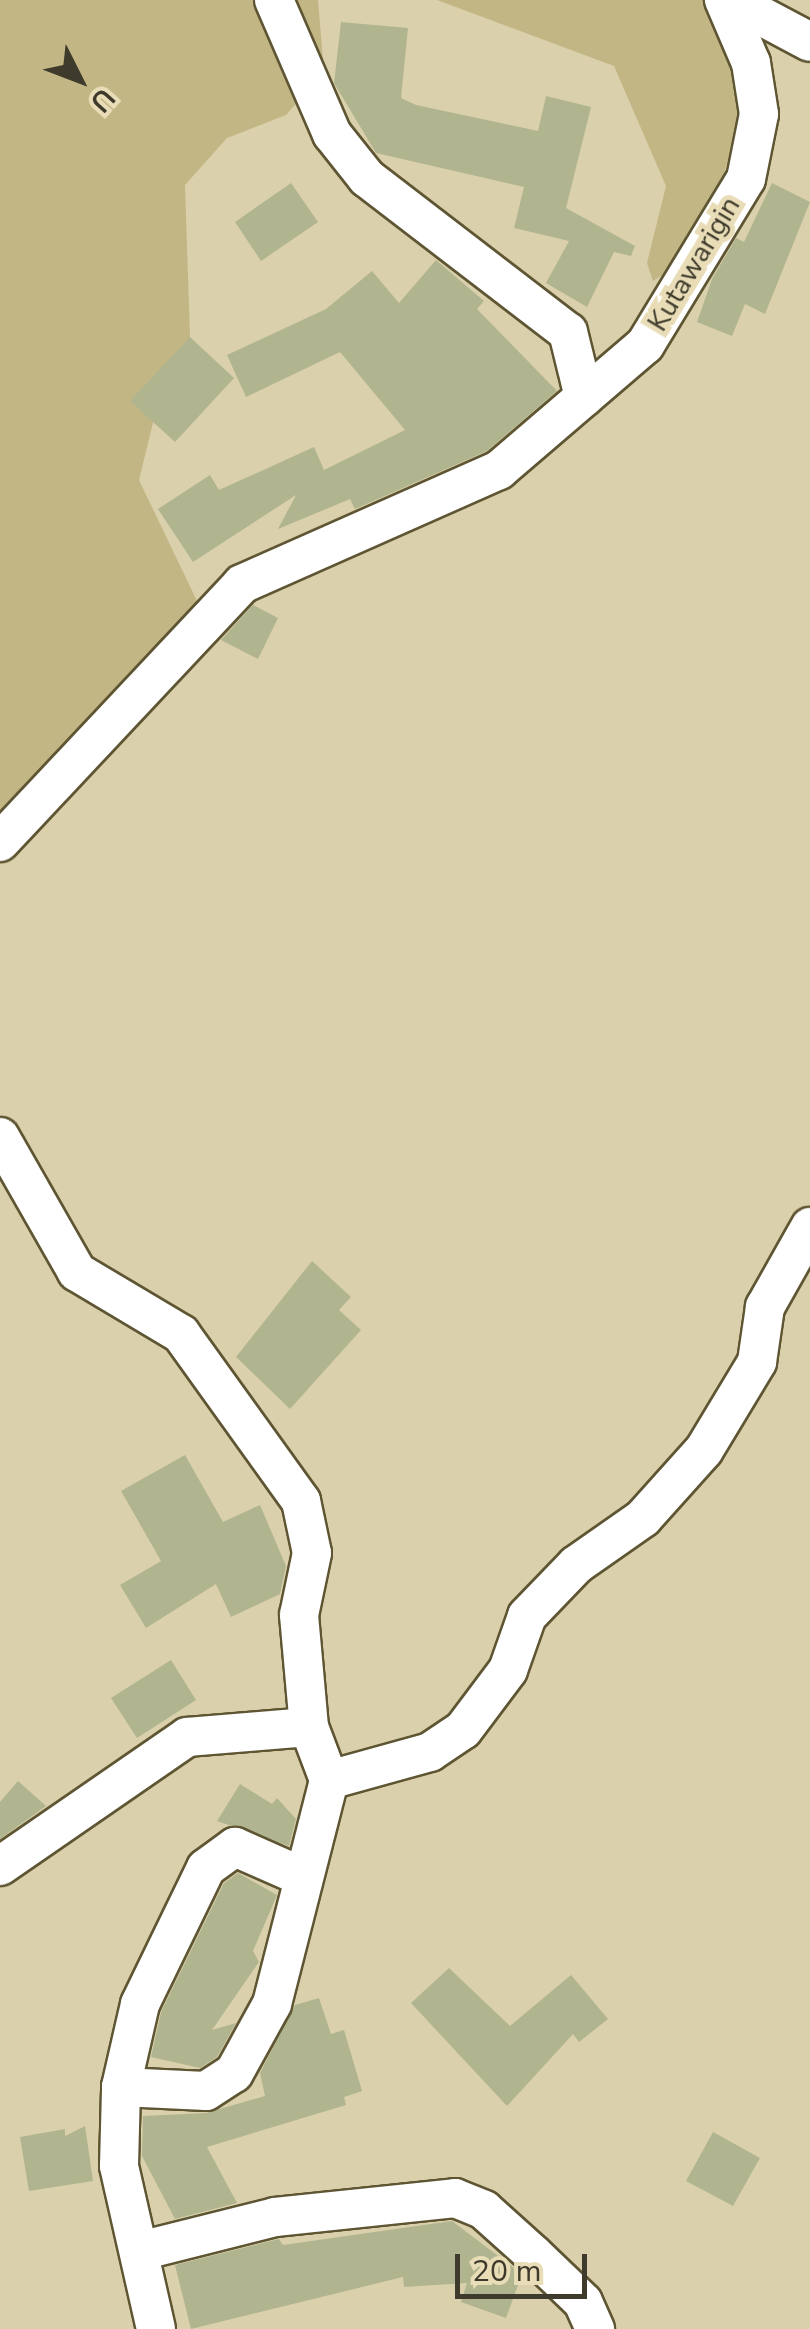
<!DOCTYPE html>
<html>
<head>
<meta charset="utf-8">
<style>
	body { margin:0 }
	#map { position:relative; width:810px; height:2329px; overflow:hidden; background:#dad0ab; font-family:"Nunito Sans",sans-serif }
	div>[style] { position:absolute }
	.green>* { inset:0; background:#c3b685 }
	.building>* { inset:0; background:#b0b590 }
	.roads { filter:drop-shadow(2px 0 #5e5533) drop-shadow(-2px 0 #5e5533) drop-shadow(0 2px #5e5533) drop-shadow(0 -2px #5e5533) }
	.street>* { height:38px; margin:-19px; padding:0 19px; transform-origin:19px; border-radius:19px; background:#fff }
	span { translate:-50% -50%; white-space:nowrap; text-align:center; line-height:1.15; -webkit-text-stroke:10px #e8ddb7; paint-order:stroke }
	.street-label { font-size:28px; color:#3f3b2c }
	.north { position:absolute; left:30px; top:30px; width:100px; height:100px; -webkit-text-stroke:8px #e8ddb7; paint-order:stroke; rotate:132deg; font-size:28px; font-weight:700; line-height:40px; text-align:center; color:#3f3b2c }
	.north::after { content:''; display:block; margin:auto; width:35px; height:45px; background:#3f3b2c; clip-path:polygon(50% 0,100% 100%,50% 72%,0 100%) }
	.scale { position:absolute; left:455px; top:2254px; width:132px; height:45px; box-sizing:border-box; border:5px solid #3f3b2c; border-top:0; padding-left:12px; font-size:30px; line-height:35px; white-space:nowrap; color:#3f3b2c; -webkit-text-stroke:8px #e8ddb7; paint-order:stroke }
</style>
</head>
<body>
<div id="map">
	<div class="green">
		<div style="clip-path:polygon(0 0,318px 0,324px 72px,286px 115px,227px 138px,185px 185px,190px 337px,161px 390px,139px 480px,198px 603px,0 812px)"></div>
		<div style="clip-path:polygon(437px 0,719px 0,744px 108px,721px 183px,672px 269px,653px 281px,647px 263px,666px 186px,614px 66px)"></div>
	</div>
	<div class="building">
		<div style="clip-path:polygon(341px 22px,408px 28px,401px 98px,416px 105px,538px 131px,546px 96px,591px 107px,566px 208px,635px 246px,631px 256px,614px 252px,587px 307px,546px 283px,569px 241px,514px 228px,524px 187px,376px 153px,334px 83px)"></div>
		<div style="clip-path:polygon(291px 183px,318px 222px,261px 261px,235px 222px)"></div>
		<div style="clip-path:polygon(772px 183px,810px 202px,765px 314px,745px 304px,732px 336px,697px 322px,712px 279px,736px 238px,744px 242px)"></div>
		<div style="clip-path:polygon(436px 260px,484px 301px,477px 309px,557px 391px,487px 451px,355px 509px,350px 499px,278px 529px,296px 495px,193px 562px,158px 509px,210px 475px,219px 490px,314px 447px,324px 470px,405px 430px,340px 352px,246px 397px,227px 355px,326px 309px,372px 271px,399px 303px)"></div>
		<div style="clip-path:polygon(190px 337px,234px 378px,175px 442px,130px 401px)"></div>
		<div style="clip-path:polygon(253px 605px,278px 618px,258px 659px,221px 640px)"></div>
		<div style="clip-path:polygon(312px 1261px,351px 1297px,339px 1310px,361px 1330px,290px 1409px,236px 1357px)"></div>
		<div style="clip-path:polygon(185px 1455px,223px 1522px,260px 1505px,286px 1566px,280px 1594px,231px 1617px,216px 1584px,146px 1628px,120px 1585px,161px 1561px,121px 1491px)"></div>
		<div style="clip-path:polygon(171px 1660px,196px 1700px,137px 1738px,111px 1698px)"></div>
		<div style="clip-path:polygon(18px 1781px,46px 1806px,0 1839px,0 1802px)"></div>
		<div style="clip-path:polygon(240px 1784px,272px 1804px,277px 1798px,296px 1819px,289px 1846px,217px 1821px)"></div>
		<div style="clip-path:polygon(238px 1873px,277px 1895px,253px 1951px,259px 1962px,212px 2030px,236px 2023px,217px 2057px,200px 2068px,151px 2057px,161px 2012px,224px 1883px)"></div>
		<div style="clip-path:polygon(449px 1968px,510px 2026px,571px 1975px,608px 2019px,579px 2042px,573px 2034px,507px 2106px,411px 2003px)"></div>
		<div style="clip-path:polygon(319px 1998px,331px 2034px,344px 2030px,362px 2091px,344px 2097px,346px 2105px,207px 2147px,237px 2203px,175px 2219px,142px 2156px,143px 2116px,206px 2113px,265px 2096px,260px 2073px,295px 2005px)"></div>
		<div style="clip-path:polygon(85px 2126px,93px 2181px,29px 2191px,20px 2137px,65px 2129px,65px 2136px)"></div>
		<div style="clip-path:polygon(713px 2132px,760px 2158px,733px 2206px,686px 2181px)"></div>
		<div style="clip-path:polygon(452px 2221px,522px 2274px,506px 2318px,461px 2302px,467px 2283px,404px 2287px,403px 2277px,191px 2329px,175px 2265px,279px 2239px,283px 2245px)"></div>
	</div>
	<div class="roads">
		<div class="street">
			<div style="left:274px;top:0;width:146px;rotate:66.6deg"></div>
			<div style="left:332px;top:134px;width:56px;rotate:51.5deg"></div>
			<div style="left:367px;top:178px;width:253px;rotate:37.5deg"></div>
			<div style="left:568px;top:332px;width:67px;rotate:76.2deg"></div>
			<div style="left:731px;top:0;width:89px;rotate:28deg"></div>
			<div style="left:0;top:842px;width:354px;rotate:-46.8deg"></div>
			<div style="left:242px;top:584px;width:281px;rotate:-23.9deg"></div>
			<div style="left:499px;top:470px;width:192px;rotate:-40.6deg"></div>
			<div style="left:645px;top:345px;width:194px;rotate:-58.7deg"></div>
			<div style="left:746px;top:179px;width:66px;rotate:-78.7deg"></div>
			<div style="left:759px;top:114px;width:52px;rotate:-98.9deg"></div>
			<div style="left:751px;top:63px;width:69px;rotate:-113.2deg"></div>
			<div style="left:0;top:1137px;width:155px;rotate:60.3deg"></div>
			<div style="left:77px;top:1272px;width:121px;rotate:30.8deg"></div>
			<div style="left:181px;top:1334px;width:206px;rotate:54.3deg"></div>
			<div style="left:301px;top:1501px;width:53px;rotate:78.1deg"></div>
			<div style="left:312px;top:1553px;width:63px;rotate:101.8deg"></div>
			<div style="left:299px;top:1615px;width:112px;rotate:84.9deg"></div>
			<div style="left:0;top:1866px;width:227px;rotate:-34.6deg"></div>
			<div style="left:187px;top:1737px;width:122px;rotate:-4.7deg"></div>
			<div style="left:309px;top:1727px;width:57px;rotate:69.3deg"></div>
			<div style="left:121px;top:2087px;width:85px;rotate:-77.1deg"></div>
			<div style="left:140px;top:2004px;width:151px;rotate:-64.1deg"></div>
			<div style="left:206px;top:1868px;width:36px;rotate:-36deg"></div>
			<div style="left:235px;top:1847px;width:74px;rotate:23.8deg"></div>
			<div style="left:140px;top:2251px;width:139px;rotate:-14.1deg"></div>
			<div style="left:275px;top:2217px;width:181px;rotate:-6deg"></div>
			<div style="left:455px;top:2198px;width:31px;rotate:22deg"></div>
			<div style="left:484px;top:2210px;width:66px;rotate:41.9deg"></div>
			<div style="left:533px;top:2254px;width:69px;rotate:43.8deg"></div>
			<div style="left:583px;top:2302px;width:30px;rotate:66deg"></div>
			<div style="left:156px;top:2329px;width:167px;rotate:-102.8deg"></div>
			<div style="left:119px;top:2166px;width:79px;rotate:-88.5deg"></div>
			<div style="left:121px;top:2087px;width:85px;rotate:2.7deg"></div>
			<div style="left:206px;top:2091px;width:33px;rotate:-33deg"></div>
			<div style="left:234px;top:2073px;width:79px;rotate:-61.2deg"></div>
			<div style="left:272px;top:2004px;width:231px;rotate:-75.7deg"></div>
			<div style="left:329px;top:1780px;width:105px;rotate:-15.5deg"></div>
			<div style="left:430px;top:1752px;width:40px;rotate:-34deg"></div>
			<div style="left:463px;top:1730px;width:75px;rotate:-53.1deg"></div>
			<div style="left:508px;top:1670px;width:57px;rotate:-70.6deg"></div>
			<div style="left:527px;top:1616px;width:71px;rotate:-46.1deg"></div>
			<div style="left:576px;top:1565px;width:82px;rotate:-35deg"></div>
			<div style="left:643px;top:1518px;width:91px;rotate:-48.1deg"></div>
			<div style="left:704px;top:1450px;width:103px;rotate:-58.9deg"></div>
			<div style="left:757px;top:1362px;width:56px;rotate:-81.7deg"></div>
			<div style="left:765px;top:1307px;width:92px;rotate:-60.6deg"></div>
		</div>
	</div>
	<div class="street-label">
		<span style="left:694px;top:264px;rotate:-59deg">Kutawarigin</span>
	</div>
	<div class="north">U</div>
	<div class="scale">20 m</div>
</div>
</body>
</html>
